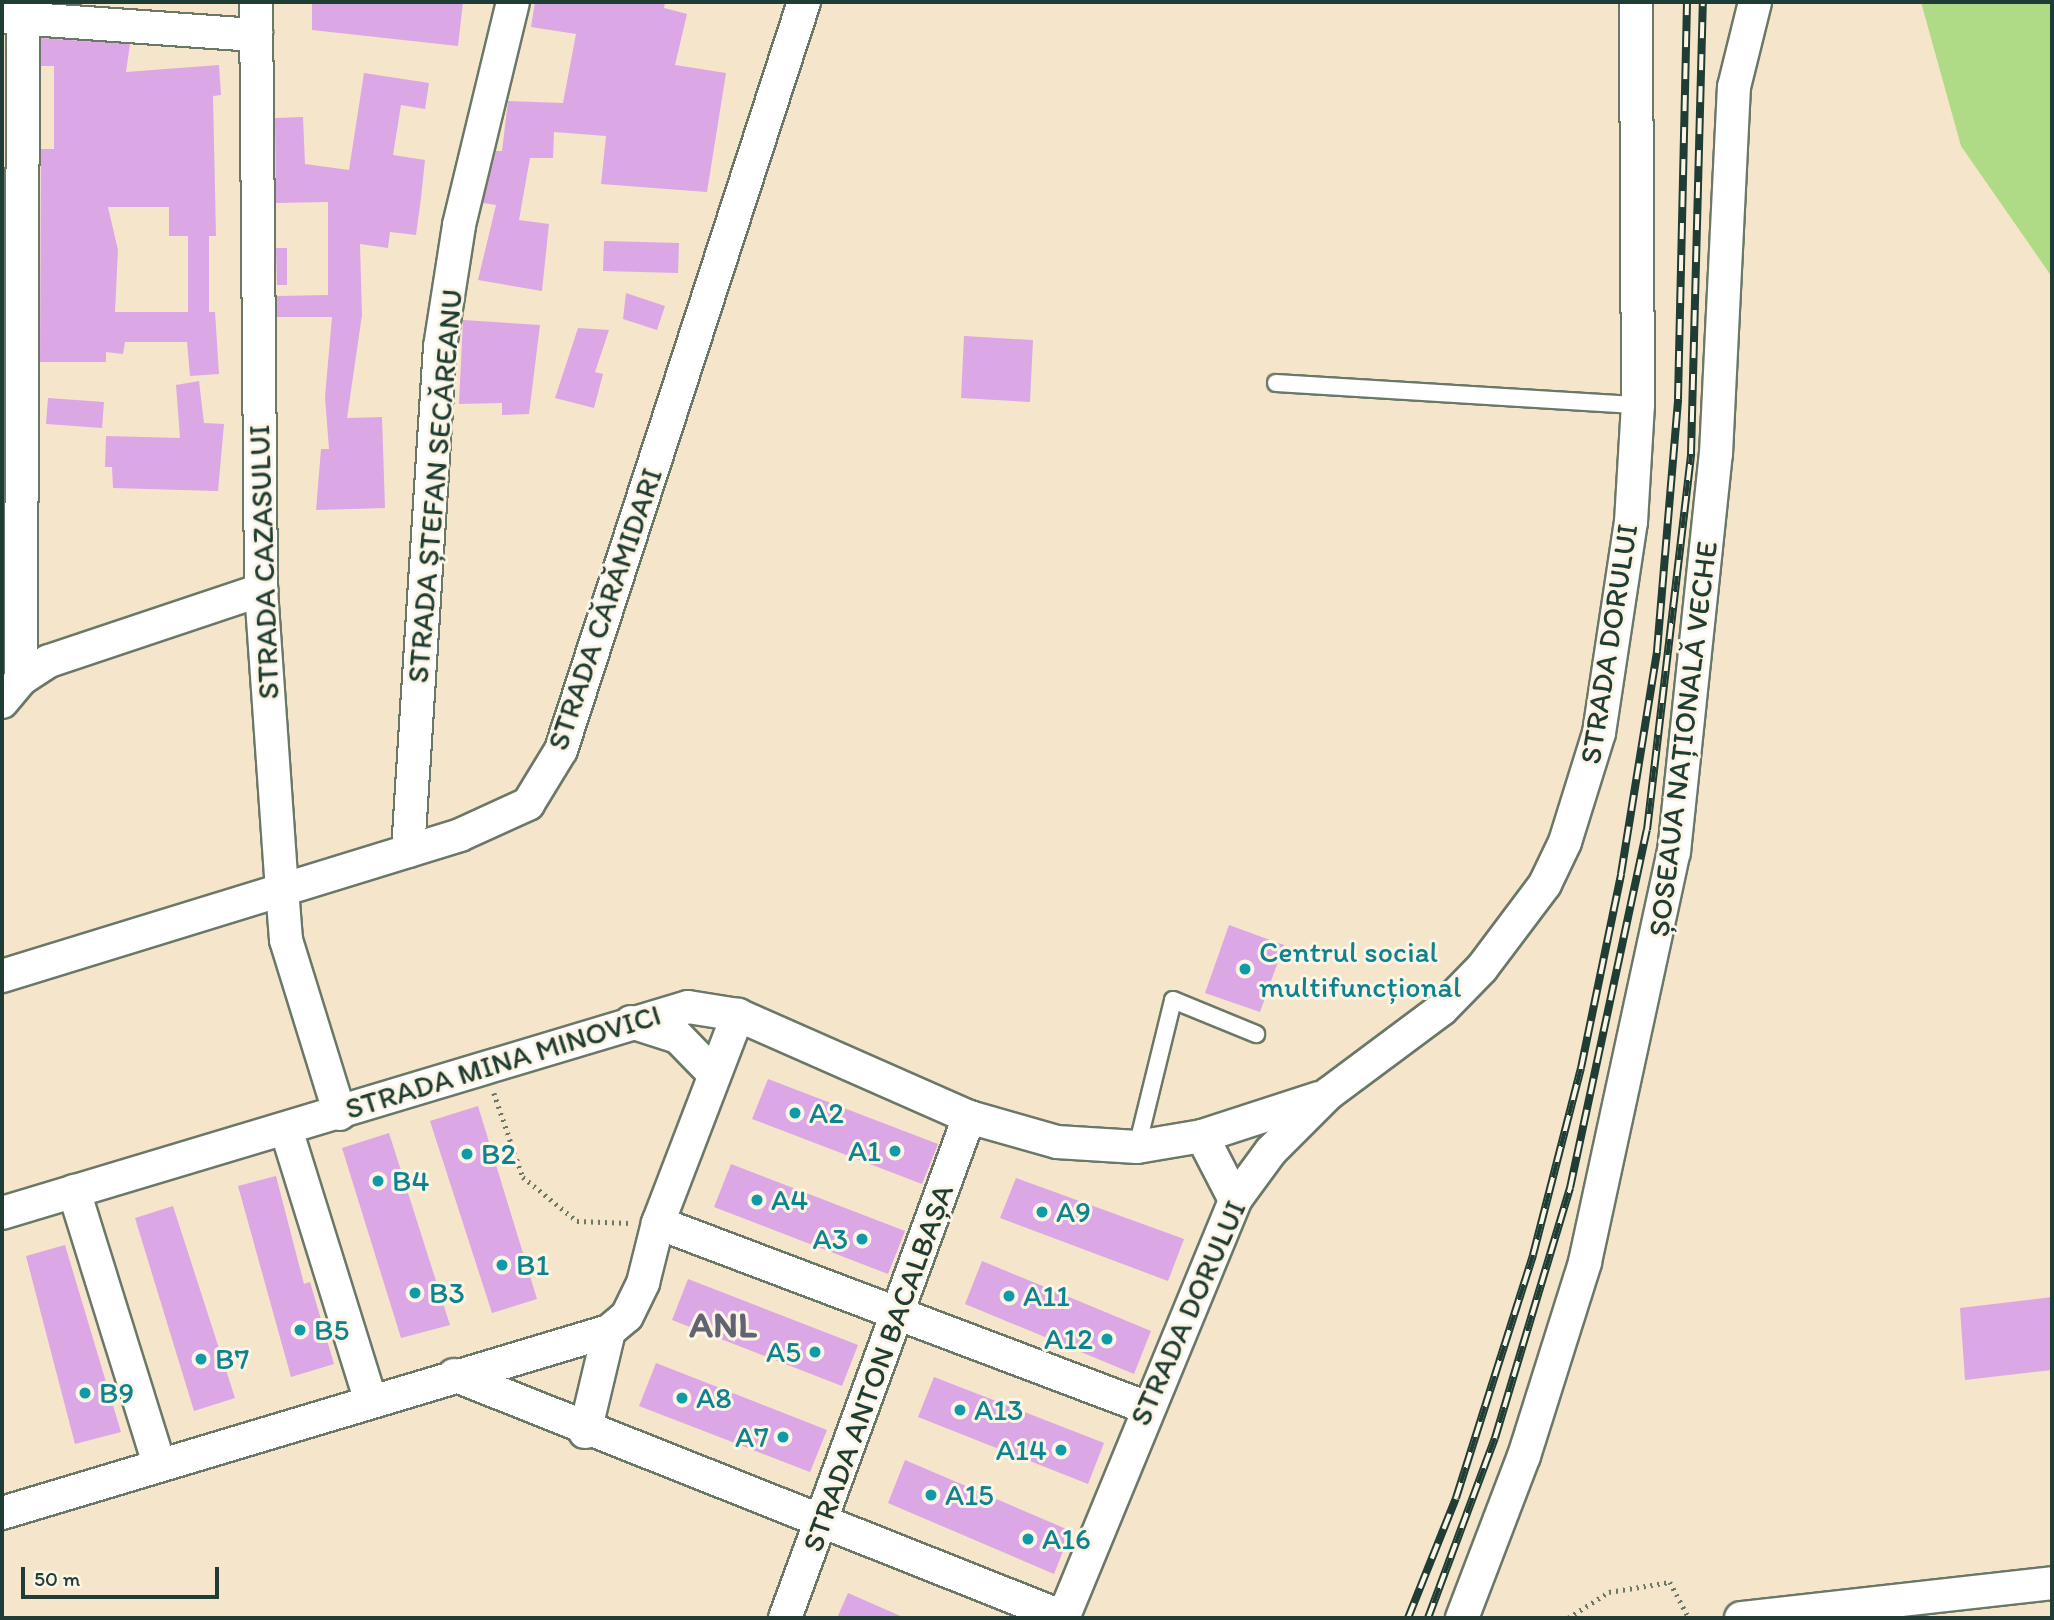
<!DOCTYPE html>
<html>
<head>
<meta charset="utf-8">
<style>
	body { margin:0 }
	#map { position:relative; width:2054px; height:1620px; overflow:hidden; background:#f5e5ca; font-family:Itim,sans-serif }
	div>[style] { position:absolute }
	.green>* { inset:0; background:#afda86 }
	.building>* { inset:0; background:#dca7e5 }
	.path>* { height:4.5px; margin-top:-2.25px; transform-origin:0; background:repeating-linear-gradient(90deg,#6a7868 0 2px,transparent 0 7px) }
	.roads { filter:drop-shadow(2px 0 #6a7868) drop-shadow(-2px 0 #6a7868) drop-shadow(0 2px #6a7868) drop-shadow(0 -2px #6a7868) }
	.service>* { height:16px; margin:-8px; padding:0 8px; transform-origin:8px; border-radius:8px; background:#fff }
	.minor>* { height:32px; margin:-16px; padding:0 16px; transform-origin:16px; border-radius:16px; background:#fff }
	.rail>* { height:8px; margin-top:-4px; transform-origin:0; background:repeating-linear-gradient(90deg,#fcf5e5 0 16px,#1f3d34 0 32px); box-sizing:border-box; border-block:2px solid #1f3d34 }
	.dots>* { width:19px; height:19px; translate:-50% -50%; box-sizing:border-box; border:4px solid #fcf5e5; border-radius:50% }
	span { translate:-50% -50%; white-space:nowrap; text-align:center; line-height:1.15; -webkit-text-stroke:6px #fcf5e5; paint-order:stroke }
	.street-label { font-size:30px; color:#1f3d34 }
	.culture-label { font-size:30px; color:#0d838f }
	.left { translate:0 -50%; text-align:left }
	.right { translate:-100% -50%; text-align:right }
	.district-label { font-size:37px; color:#616272; font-weight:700 }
	.frame { position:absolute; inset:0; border:4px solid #1f3d34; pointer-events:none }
	.scale { position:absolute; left:21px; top:1567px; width:198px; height:32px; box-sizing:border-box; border:4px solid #1f3d34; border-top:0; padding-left:9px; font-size:21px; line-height:24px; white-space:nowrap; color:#1f3d34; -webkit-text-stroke:5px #fcf5e5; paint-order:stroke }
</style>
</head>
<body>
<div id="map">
	<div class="green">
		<div style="clip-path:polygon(1921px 2px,2052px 2px,2052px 277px,1961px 146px)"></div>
	</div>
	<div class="building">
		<div style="clip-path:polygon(312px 2px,463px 2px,458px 46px,312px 30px)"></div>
		<div style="clip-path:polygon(535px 2px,665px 2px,664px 8px,687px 14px,675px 65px,726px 73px,707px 192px,601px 184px,606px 136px,554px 132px,553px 158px,530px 158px,519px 220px,549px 224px,542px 291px,478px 280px,496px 205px,483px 203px,496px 151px,502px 151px,508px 101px,563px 103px,576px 34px,531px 27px)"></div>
		<div style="clip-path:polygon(evenodd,41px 38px,130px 44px,126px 72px,219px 65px,221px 95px,213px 96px,216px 236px,209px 236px,209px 312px,215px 312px,219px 374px,190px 376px,187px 342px,125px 342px,123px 354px,106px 352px,106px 362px,40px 362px,41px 149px,54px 149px,54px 66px,41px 66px,41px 38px,108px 207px,169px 207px,169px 236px,188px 236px,188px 312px,115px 312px,118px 250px,108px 207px)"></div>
		<div style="clip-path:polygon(364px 73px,429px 83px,425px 109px,401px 105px,393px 155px,425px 160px,421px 198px,416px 235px,390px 232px,388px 248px,360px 244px,362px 315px,347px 418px,382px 417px,385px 508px,316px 510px,321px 449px,329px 449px,325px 397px,332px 317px,277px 317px,277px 296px,328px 295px,328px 202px,276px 203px,275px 118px,303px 117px,305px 164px,349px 170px)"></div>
		<div style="clip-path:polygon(604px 241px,679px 243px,678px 273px,603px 271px)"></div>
		<div style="clip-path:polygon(276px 248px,287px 248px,287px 285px,277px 285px)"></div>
		<div style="clip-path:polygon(626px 293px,665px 306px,657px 330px,623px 319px)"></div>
		<div style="clip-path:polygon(463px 320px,540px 325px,529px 414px,502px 415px,502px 403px,459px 404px)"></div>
		<div style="clip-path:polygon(578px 328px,609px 330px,595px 372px,603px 374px,594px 408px,555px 398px)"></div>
		<div style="clip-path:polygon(964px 336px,1033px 340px,1030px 402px,961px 398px)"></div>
		<div style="clip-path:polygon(199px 381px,204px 423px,224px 424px,218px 491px,113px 488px,112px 467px,105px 467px,106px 436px,180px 438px,176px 385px)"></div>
		<div style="clip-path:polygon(48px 398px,104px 402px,102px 428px,46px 424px)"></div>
		<div style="clip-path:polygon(1229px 925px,1284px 945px,1260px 1012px,1205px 993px)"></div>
		<div style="clip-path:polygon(768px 1079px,938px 1144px,922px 1184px,752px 1119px)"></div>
		<div style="clip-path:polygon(478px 1106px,537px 1299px,492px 1313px,430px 1121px)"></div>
		<div style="clip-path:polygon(389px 1133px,450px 1325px,401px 1338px,342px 1148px)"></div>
		<div style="clip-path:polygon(731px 1164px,905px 1231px,888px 1274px,714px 1207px)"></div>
		<div style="clip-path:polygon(276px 1176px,304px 1284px,310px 1282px,334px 1364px,291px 1377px,238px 1186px)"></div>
		<div style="clip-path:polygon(1016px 1178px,1184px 1239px,1168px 1281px,1000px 1218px)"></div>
		<div style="clip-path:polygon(173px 1206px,235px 1398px,194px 1411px,135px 1218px)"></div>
		<div style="clip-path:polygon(65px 1245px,121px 1432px,75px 1444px,26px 1256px)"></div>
		<div style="clip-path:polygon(982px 1261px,1151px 1331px,1134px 1374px,965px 1304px)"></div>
		<div style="clip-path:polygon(688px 1279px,858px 1345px,842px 1386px,672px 1320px)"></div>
		<div style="clip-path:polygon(2052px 1297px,2052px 1370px,1965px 1380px,1960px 1308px)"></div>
		<div style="clip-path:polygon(656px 1363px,827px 1430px,810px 1472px,639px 1406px)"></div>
		<div style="clip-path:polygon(934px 1377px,1104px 1443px,1088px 1484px,918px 1417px)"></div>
		<div style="clip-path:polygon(905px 1460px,1071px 1531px,1054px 1574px,888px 1503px)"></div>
		<div style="clip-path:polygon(848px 1593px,905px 1618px,837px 1618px)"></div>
	</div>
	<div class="path">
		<div style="left:494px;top:1093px;width:89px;rotate:71deg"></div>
		<div style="left:523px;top:1177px;width:70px;rotate:39.2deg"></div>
		<div style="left:577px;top:1221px;width:53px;rotate:2.2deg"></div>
		<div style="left:1568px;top:1618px;width:49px;rotate:-32.4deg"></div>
		<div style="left:1609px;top:1592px;width:62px;rotate:-9.3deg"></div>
		<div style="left:1670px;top:1582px;width:41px;rotate:62.2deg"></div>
	</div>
	<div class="roads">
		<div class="service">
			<div style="left:1276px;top:383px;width:363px;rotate:3.5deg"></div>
			<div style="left:1137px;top:1147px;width:151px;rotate:-76.2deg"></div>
			<div style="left:1173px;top:1000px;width:90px;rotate:22.3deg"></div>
		</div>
		<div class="minor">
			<div style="left:256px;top:2px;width:588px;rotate:89.51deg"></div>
			<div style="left:261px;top:590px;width:300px;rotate:86deg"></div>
			<div style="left:282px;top:889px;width:51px;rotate:85.5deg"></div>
			<div style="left:286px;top:940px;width:182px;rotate:72.8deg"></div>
			<div style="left:3px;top:17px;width:254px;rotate:4.1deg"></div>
			<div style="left:21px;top:679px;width:659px;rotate:-89.83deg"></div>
			<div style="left:2px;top:702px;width:30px;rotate:-50deg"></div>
			<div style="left:21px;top:679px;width:33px;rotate:-33deg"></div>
			<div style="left:49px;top:661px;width:224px;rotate:-18.5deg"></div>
			<div style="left:408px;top:851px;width:505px;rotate:-86.37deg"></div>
			<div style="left:440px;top:347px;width:123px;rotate:-81.1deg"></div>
			<div style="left:459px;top:225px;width:229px;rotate:-76.4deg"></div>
			<div style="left:2px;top:976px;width:479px;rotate:-17.1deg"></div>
			<div style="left:460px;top:835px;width:75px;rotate:-24.5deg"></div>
			<div style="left:528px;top:804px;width:63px;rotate:-58.6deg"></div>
			<div style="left:561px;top:750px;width:786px;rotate:-72deg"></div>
			<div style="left:631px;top:1022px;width:49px;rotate:17.7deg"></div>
			<div style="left:678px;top:1037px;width:50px;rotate:45.8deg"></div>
			<div style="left:286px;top:1129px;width:282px;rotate:72.7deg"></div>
			<div style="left:1202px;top:1136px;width:72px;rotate:62.7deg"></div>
			<div style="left:74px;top:1191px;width:283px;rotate:72.7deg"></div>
			<div style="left:2px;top:1213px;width:716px;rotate:-16.71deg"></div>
			<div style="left:688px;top:1007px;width:51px;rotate:9.1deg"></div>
			<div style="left:738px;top:1015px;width:253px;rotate:23.8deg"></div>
			<div style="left:969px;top:1117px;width:91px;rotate:15.9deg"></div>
			<div style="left:1057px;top:1142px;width:80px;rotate:3.6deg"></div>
			<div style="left:1137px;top:1147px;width:66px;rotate:-9.6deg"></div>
			<div style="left:1202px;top:1136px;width:123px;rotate:-18deg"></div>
			<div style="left:658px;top:1223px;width:521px;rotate:20.7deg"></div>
			<div style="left:454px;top:1375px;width:655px;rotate:21.67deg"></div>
			<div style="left:585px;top:1432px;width:104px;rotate:-76.6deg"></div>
			<div style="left:609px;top:1331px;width:23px;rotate:-40deg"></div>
			<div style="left:627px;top:1316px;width:37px;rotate:-64deg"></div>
			<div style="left:643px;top:1283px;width:62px;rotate:-76deg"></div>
			<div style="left:658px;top:1223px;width:223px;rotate:-69deg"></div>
			<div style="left:2px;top:1513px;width:634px;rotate:-16.69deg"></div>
			<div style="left:785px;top:1618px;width:534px;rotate:-69.83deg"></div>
			<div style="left:1063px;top:1618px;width:452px;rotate:-67.6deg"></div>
			<div style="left:1235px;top:1200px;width:61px;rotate:-53.7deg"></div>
			<div style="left:1271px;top:1151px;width:81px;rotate:-45deg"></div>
			<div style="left:1328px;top:1094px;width:142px;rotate:-36.7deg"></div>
			<div style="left:1442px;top:1009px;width:57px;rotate:-45.7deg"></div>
			<div style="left:1482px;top:968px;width:105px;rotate:-53.1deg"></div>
			<div style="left:1545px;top:884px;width:47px;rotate:-64.5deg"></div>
			<div style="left:1565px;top:842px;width:114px;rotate:-72.7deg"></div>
			<div style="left:1599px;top:733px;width:213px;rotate:-81.4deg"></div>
			<div style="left:1631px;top:522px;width:117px;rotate:-86.6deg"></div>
			<div style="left:1638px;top:405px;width:403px;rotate:-90.3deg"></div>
			<div style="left:1462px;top:1618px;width:173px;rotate:-69.1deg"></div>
			<div style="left:1524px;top:1456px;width:203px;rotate:-72.5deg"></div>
			<div style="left:1585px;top:1262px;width:420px;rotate:-77.8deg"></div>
			<div style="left:1674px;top:852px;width:400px;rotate:-84deg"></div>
			<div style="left:1716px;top:454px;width:367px;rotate:-87.2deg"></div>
			<div style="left:1734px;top:87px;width:88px;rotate:-76.1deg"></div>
			<div style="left:1741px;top:1618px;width:313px;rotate:-6.4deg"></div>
		</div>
	</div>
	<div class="rail">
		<div style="left:1408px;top:1618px;width:129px;rotate:-68.2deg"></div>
		<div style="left:1456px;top:1498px;width:255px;rotate:-72.4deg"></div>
		<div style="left:1533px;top:1255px;width:193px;rotate:-75.6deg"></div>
		<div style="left:1581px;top:1068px;width:198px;rotate:-78.3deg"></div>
		<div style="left:1621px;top:874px;width:226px;rotate:-80.8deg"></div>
		<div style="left:1657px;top:651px;width:253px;rotate:-85.2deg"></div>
		<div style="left:1678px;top:399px;width:397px;rotate:-88.7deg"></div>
		<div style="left:1428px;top:1618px;width:192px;rotate:-69.6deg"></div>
		<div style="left:1495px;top:1438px;width:261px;rotate:-73.3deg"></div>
		<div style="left:1570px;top:1188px;width:366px;rotate:-77.9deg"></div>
		<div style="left:1647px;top:830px;width:379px;rotate:-83.3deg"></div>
		<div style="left:1691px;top:454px;width:452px;rotate:-88.5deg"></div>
	</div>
	<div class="dots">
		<div style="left:1245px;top:969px;background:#0f9aa8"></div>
		<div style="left:795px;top:1113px;background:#0f9aa8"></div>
		<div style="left:895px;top:1151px;background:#0f9aa8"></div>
		<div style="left:467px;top:1154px;background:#0f9aa8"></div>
		<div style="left:378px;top:1181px;background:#0f9aa8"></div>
		<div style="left:757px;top:1200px;background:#0f9aa8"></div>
		<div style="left:1042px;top:1212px;background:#0f9aa8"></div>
		<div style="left:862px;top:1239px;background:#0f9aa8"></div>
		<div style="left:502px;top:1265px;background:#0f9aa8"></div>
		<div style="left:415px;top:1293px;background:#0f9aa8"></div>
		<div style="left:1009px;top:1296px;background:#0f9aa8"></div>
		<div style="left:300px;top:1330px;background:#0f9aa8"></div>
		<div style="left:1107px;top:1339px;background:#0f9aa8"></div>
		<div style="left:815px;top:1352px;background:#0f9aa8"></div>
		<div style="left:201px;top:1359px;background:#0f9aa8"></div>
		<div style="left:85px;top:1393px;background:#0f9aa8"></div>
		<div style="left:682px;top:1398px;background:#0f9aa8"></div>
		<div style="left:960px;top:1410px;background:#0f9aa8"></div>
		<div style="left:783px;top:1437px;background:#0f9aa8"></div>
		<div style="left:1061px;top:1450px;background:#0f9aa8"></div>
		<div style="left:931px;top:1495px;background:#0f9aa8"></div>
		<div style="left:1028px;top:1539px;background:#0f9aa8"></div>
	</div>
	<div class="street-label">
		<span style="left:435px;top:486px;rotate:-85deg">STRADA ȘTEFAN SECĂREANU</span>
		<span style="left:264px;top:562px;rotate:-92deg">STRADA CAZASULUI</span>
		<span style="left:605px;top:609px;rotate:-71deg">STRADA CĂRĂMIDARI</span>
		<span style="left:1609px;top:644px;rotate:-81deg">STRADA DORULUI</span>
		<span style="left:1683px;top:739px;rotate:-83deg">ȘOSEAUA NAȚIONALĂ VECHE</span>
		<span style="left:503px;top:1062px;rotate:-17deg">STRADA MINA MINOVICI</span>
		<span style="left:1188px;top:1313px;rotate:-66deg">STRADA DORULUI</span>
		<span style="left:878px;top:1368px;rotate:-70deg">STRADA ANTON BACALBAȘA</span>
	</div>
	<div class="culture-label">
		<span class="left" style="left:1259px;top:969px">Centrul social<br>multifuncțional</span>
		<span class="left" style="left:809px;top:1113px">A2</span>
		<span class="right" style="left:881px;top:1151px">A1</span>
		<span class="left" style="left:481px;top:1154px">B2</span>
		<span class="left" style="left:392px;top:1181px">B4</span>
		<span class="left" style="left:771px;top:1200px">A4</span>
		<span class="left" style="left:1056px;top:1212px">A9</span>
		<span class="right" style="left:848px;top:1239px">A3</span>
		<span class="left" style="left:516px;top:1265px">B1</span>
		<span class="left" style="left:429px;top:1293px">B3</span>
		<span class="left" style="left:1023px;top:1296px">A11</span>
		<span class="left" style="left:314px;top:1330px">B5</span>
		<span class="right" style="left:1093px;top:1339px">A12</span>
		<span class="right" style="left:801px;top:1352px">A5</span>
		<span class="left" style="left:215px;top:1359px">B7</span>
		<span class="left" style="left:99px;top:1393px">B9</span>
		<span class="left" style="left:696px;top:1398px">A8</span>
		<span class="left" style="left:974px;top:1410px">A13</span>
		<span class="right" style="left:769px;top:1437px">A7</span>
		<span class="right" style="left:1047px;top:1450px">A14</span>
		<span class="left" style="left:945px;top:1495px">A15</span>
		<span class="left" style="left:1042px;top:1539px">A16</span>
	</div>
	<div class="district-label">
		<span style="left:723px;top:1324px">ANL</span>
	</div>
	<div class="frame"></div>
	<div class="scale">50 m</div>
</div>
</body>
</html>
